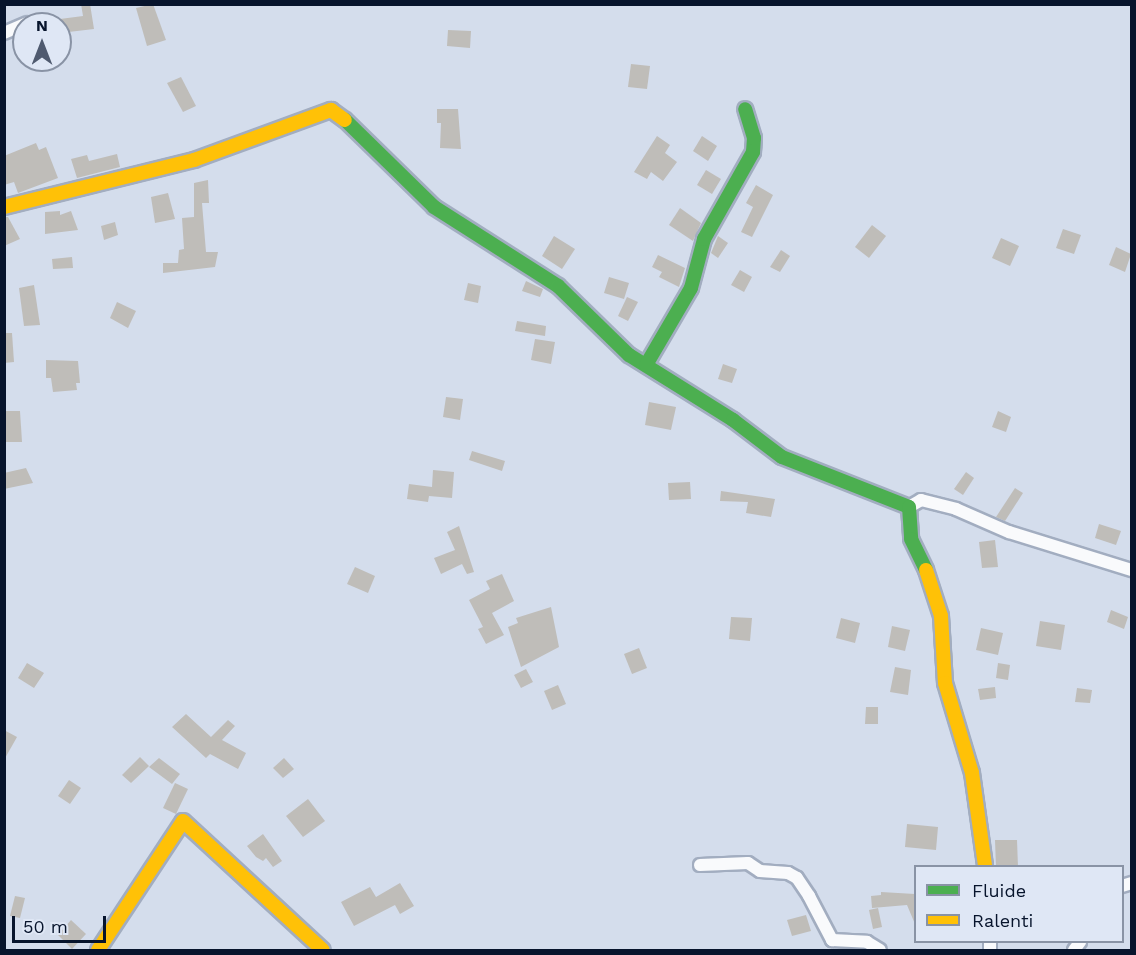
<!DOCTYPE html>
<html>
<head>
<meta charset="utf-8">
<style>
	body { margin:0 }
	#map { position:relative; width:1136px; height:955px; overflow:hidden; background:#d4ddec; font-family:"Work Sans",sans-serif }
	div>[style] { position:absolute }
	.building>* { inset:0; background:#bfbdb9 }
	.roads { filter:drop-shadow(2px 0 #a2adc0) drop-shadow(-2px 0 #a2adc0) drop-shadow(0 2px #a2adc0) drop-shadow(0 -2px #a2adc0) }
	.street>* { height:12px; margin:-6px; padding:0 6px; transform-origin:6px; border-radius:6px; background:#f9fafc }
	.fast>* { height:14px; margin:-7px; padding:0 7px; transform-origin:7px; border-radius:7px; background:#4caf50 }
	.slow>* { height:14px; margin:-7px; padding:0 7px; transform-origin:7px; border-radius:7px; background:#ffc107 }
	span { translate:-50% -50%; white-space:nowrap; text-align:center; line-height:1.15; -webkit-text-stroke:6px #dfe7f5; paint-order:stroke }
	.frame { position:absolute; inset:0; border:6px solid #07142c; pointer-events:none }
	.legend { position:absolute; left:914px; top:865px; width:210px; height:78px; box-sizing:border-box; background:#dfe7f5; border:2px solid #8993a5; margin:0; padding:8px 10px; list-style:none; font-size:18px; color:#07142c }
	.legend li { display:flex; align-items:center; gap:12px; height:30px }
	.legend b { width:30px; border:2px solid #8993a5 }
	.north { position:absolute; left:12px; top:12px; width:60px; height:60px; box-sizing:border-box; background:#dfe7f5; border:2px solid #8993a5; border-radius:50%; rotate:0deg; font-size:16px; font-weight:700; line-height:24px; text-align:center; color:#07142c }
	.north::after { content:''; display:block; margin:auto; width:21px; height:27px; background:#4f5a6f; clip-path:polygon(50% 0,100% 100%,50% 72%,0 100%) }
	.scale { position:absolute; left:12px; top:916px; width:94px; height:27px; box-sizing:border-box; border:3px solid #07142c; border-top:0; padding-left:8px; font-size:18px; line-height:21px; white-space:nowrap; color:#07142c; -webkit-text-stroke:4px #dfe7f5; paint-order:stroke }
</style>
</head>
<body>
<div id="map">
	<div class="building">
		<div style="clip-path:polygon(81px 4px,90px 4px,94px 29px,60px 33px,60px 19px,83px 16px)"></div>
		<div style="clip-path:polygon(153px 4px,166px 40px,147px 46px,136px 8px)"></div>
		<div style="clip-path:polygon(448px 30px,471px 31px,470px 48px,447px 46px)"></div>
		<div style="clip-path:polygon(631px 64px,650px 66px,647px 89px,628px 87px)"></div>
		<div style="clip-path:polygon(181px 77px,196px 106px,183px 112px,167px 83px)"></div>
		<div style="clip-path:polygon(437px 109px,458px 109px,461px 149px,440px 148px,441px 123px,437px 123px)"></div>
		<div style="clip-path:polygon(657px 136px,670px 145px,665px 153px,677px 162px,663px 181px,651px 172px,647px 179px,634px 172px)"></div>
		<div style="clip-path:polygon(702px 136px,717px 146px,708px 161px,693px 151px)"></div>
		<div style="clip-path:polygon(36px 143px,39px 150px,46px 147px,58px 178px,18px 193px,14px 182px,4px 185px,4px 156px)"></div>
		<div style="clip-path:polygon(117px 154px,120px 167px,77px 178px,71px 159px,87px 155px,89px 161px)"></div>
		<div style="clip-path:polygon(706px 170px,721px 179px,712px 194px,697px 185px)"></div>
		<div style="clip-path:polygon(208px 180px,209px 203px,202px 203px,206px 252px,218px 252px,215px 267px,163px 273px,163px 263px,178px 263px,179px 250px,184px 249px,182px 218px,194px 217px,194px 183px)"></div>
		<div style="clip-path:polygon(756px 185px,773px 195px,752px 237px,741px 232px,753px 207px,746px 203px)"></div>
		<div style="clip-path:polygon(168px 193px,175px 219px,155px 223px,151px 197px)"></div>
		<div style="clip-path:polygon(680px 208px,701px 223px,693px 241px,669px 225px)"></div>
		<div style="clip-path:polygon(60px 211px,60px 215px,71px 211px,78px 230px,45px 234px,45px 212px)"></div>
		<div style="clip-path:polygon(4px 217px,8px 217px,20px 239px,4px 246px)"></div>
		<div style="clip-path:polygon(115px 222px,118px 235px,104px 240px,101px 226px)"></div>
		<div style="clip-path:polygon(872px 225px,886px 236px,869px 258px,855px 247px)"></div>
		<div style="clip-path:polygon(1063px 229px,1081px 235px,1074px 254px,1056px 248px)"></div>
		<div style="clip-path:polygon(554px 236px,575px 249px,562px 269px,542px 256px)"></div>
		<div style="clip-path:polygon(718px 236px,728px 243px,718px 258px,711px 253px)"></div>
		<div style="clip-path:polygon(1001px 238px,1019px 246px,1010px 266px,992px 258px)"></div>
		<div style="clip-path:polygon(1116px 247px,1131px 254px,1125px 272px,1109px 265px)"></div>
		<div style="clip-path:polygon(781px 250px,790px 256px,780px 272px,770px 267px)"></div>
		<div style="clip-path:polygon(658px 255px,685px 268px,679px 287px,659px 277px,662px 272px,652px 267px)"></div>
		<div style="clip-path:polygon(72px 257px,73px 268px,53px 269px,52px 259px)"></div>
		<div style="clip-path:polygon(740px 270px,752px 277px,744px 292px,731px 285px)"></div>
		<div style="clip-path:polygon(609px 277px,629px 283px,624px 299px,604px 293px)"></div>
		<div style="clip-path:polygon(526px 281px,543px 289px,540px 297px,522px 291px)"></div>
		<div style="clip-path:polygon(468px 283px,481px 286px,478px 303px,464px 300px)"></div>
		<div style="clip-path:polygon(34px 285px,40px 325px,24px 326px,19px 288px)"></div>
		<div style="clip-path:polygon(627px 297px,638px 302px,628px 321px,618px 316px)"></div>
		<div style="clip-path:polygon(117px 302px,136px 311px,128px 328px,110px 318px)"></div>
		<div style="clip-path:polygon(517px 321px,546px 326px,545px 336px,515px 331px)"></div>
		<div style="clip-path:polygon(4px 333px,12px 333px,14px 362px,4px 363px)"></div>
		<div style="clip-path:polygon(535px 339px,555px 342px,551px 364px,531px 360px)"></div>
		<div style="clip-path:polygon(46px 360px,78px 361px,80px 383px,76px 383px,77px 390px,53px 392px,51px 378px,46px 378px)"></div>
		<div style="clip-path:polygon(723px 364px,737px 369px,732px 383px,718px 379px)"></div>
		<div style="clip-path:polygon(446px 397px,463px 399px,460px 420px,443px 417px)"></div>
		<div style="clip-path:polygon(649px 402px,676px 407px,671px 430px,645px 425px)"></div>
		<div style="clip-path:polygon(4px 411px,20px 411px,22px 442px,4px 442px)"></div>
		<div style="clip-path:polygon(998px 411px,1011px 417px,1006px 432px,992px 427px)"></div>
		<div style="clip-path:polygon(472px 451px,505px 461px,502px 471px,469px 460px)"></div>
		<div style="clip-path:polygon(26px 468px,33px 483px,4px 489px,4px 473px)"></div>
		<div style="clip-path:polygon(433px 470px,454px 472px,452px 498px,429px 496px,428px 502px,407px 499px,409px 484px,432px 487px)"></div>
		<div style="clip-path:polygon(966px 472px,974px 478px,963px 495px,954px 489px)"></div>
		<div style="clip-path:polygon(690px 482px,691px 499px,669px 500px,668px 483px)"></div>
		<div style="clip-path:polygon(1015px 488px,1023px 493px,1005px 521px,996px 517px)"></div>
		<div style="clip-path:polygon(721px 491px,775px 499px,771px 517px,746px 513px,748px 502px,720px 501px)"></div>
		<div style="clip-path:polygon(1099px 524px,1121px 531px,1116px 545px,1095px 538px)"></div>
		<div style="clip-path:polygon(459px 526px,474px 572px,467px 574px,462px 564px,441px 574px,434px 558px,455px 550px,447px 532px)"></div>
		<div style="clip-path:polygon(995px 540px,998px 567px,982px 568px,979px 542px)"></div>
		<div style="clip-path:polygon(355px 567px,375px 576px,368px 593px,347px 584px)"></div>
		<div style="clip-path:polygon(502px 574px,514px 601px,492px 613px,504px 635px,486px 644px,478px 629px,483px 627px,469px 600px,490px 589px,486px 581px)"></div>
		<div style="clip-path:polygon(551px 607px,559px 647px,521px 667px,508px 627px,518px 623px,516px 618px)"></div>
		<div style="clip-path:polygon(1111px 610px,1128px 617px,1124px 629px,1107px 622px)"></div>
		<div style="clip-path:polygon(731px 617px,752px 618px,750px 641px,729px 639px)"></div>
		<div style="clip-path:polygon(841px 618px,860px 623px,855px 643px,836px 638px)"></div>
		<div style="clip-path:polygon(1040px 621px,1065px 625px,1061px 650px,1036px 646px)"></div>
		<div style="clip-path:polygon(892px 626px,910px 630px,905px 651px,888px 647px)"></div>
		<div style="clip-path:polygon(981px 628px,1003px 633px,998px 655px,976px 650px)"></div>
		<div style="clip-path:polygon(639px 648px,647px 668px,632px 674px,624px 654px)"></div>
		<div style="clip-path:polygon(27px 663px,44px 673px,34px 688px,18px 678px)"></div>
		<div style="clip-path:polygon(998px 663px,1010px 665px,1008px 680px,996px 678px)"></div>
		<div style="clip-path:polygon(895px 667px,911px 670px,908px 695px,890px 692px)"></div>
		<div style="clip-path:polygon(526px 669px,533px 682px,521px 688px,514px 675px)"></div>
		<div style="clip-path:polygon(558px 685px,566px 704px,552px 710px,544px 691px)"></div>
		<div style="clip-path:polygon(995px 687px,996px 698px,980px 700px,978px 689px)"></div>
		<div style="clip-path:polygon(1077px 688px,1092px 690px,1090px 703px,1075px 702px)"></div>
		<div style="clip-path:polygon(866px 707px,878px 707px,878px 724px,865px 724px)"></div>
		<div style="clip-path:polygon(186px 714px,211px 737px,228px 720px,235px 726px,222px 740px,246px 753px,238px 769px,210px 754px,206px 758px,172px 727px)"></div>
		<div style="clip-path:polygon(4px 730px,17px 737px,4px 760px)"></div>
		<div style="clip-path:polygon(140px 757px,149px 766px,131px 783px,122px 775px)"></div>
		<div style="clip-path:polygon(159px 758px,180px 774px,172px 784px,149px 767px)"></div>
		<div style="clip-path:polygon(284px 758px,294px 769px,283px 778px,273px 768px)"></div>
		<div style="clip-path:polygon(69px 780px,81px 788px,70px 804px,58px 796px)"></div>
		<div style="clip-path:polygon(175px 783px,188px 789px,176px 814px,163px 808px)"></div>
		<div style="clip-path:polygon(308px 799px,325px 821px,303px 837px,286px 816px)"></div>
		<div style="clip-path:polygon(907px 824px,938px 827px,936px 850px,905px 847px)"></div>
		<div style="clip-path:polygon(263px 834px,282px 861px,273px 867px,266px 858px,263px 861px,256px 857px,247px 846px)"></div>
		<div style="clip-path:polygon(995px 840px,1017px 840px,1018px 867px,996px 867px)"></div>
		<div style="clip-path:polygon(400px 883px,414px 906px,400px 914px,395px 905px,354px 926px,341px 902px,370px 887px,376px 897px)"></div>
		<div style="clip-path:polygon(881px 892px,915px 894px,915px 924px,907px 905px,872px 908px,871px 896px,881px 895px)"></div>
		<div style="clip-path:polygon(15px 896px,25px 898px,20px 918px,10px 916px)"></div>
		<div style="clip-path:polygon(878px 908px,882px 927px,873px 929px,869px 910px)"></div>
		<div style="clip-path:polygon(806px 915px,811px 931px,792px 936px,787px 920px)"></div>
		<div style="clip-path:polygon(71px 920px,86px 934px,72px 949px,58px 935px)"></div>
	</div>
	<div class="roads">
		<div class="street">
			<div style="left:4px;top:33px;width:25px;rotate:-23deg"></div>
			<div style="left:909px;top:507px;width:14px;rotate:-30deg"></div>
			<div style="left:921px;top:500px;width:36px;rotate:14deg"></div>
			<div style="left:956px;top:509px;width:58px;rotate:23.5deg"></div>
			<div style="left:1009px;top:532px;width:129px;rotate:17.2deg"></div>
			<div style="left:700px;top:865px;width:48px;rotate:-2.4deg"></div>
			<div style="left:748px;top:863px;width:14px;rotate:34deg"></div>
			<div style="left:760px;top:871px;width:28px;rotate:4deg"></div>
			<div style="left:788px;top:873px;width:10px;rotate:29deg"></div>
			<div style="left:797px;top:878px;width:22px;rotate:56deg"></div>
			<div style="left:809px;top:896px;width:50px;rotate:62.4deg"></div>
			<div style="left:832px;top:940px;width:35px;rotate:3deg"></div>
			<div style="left:867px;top:942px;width:15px;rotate:32deg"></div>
			<div style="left:1122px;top:886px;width:10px;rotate:-17deg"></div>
			<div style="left:990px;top:942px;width:8px;rotate:90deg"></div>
			<div style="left:1074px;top:950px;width:10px;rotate:-53deg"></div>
		</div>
		<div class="fast">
			<div style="left:345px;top:120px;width:124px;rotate:44.3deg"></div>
			<div style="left:434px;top:207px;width:147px;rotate:32.5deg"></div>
			<div style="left:558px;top:286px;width:99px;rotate:44.2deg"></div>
			<div style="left:629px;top:355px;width:123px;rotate:32deg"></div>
			<div style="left:733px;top:420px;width:61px;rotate:37.1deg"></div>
			<div style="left:782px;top:457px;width:136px;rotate:21.5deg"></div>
			<div style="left:909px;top:507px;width:32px;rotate:86deg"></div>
			<div style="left:911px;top:539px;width:34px;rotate:64deg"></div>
			<div style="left:646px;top:365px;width:89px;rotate:-59.7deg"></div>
			<div style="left:691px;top:288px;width:51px;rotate:-75.1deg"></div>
			<div style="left:704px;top:239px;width:100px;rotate:-60.6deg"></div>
			<div style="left:753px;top:152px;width:14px;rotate:-86deg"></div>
			<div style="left:754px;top:138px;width:30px;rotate:-107deg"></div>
		</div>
		<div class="slow">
			<div style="left:4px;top:207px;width:196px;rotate:-13.9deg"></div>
			<div style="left:194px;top:160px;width:146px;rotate:-20.1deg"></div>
			<div style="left:331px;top:110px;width:17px;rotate:36deg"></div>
			<div style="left:926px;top:570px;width:48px;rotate:71.9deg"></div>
			<div style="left:941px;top:616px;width:67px;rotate:86.6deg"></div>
			<div style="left:945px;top:683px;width:94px;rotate:73.3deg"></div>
			<div style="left:972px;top:773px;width:94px;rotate:82deg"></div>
			<div style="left:98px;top:950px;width:154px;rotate:-56.6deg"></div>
			<div style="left:183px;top:821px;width:190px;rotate:42.7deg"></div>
		</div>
	</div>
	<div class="frame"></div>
	<ul class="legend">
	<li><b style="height:8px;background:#4caf50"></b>Fluide</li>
	<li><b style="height:8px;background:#ffc107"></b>Ralenti</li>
	</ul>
	<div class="north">N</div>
	<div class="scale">50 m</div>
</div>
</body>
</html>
